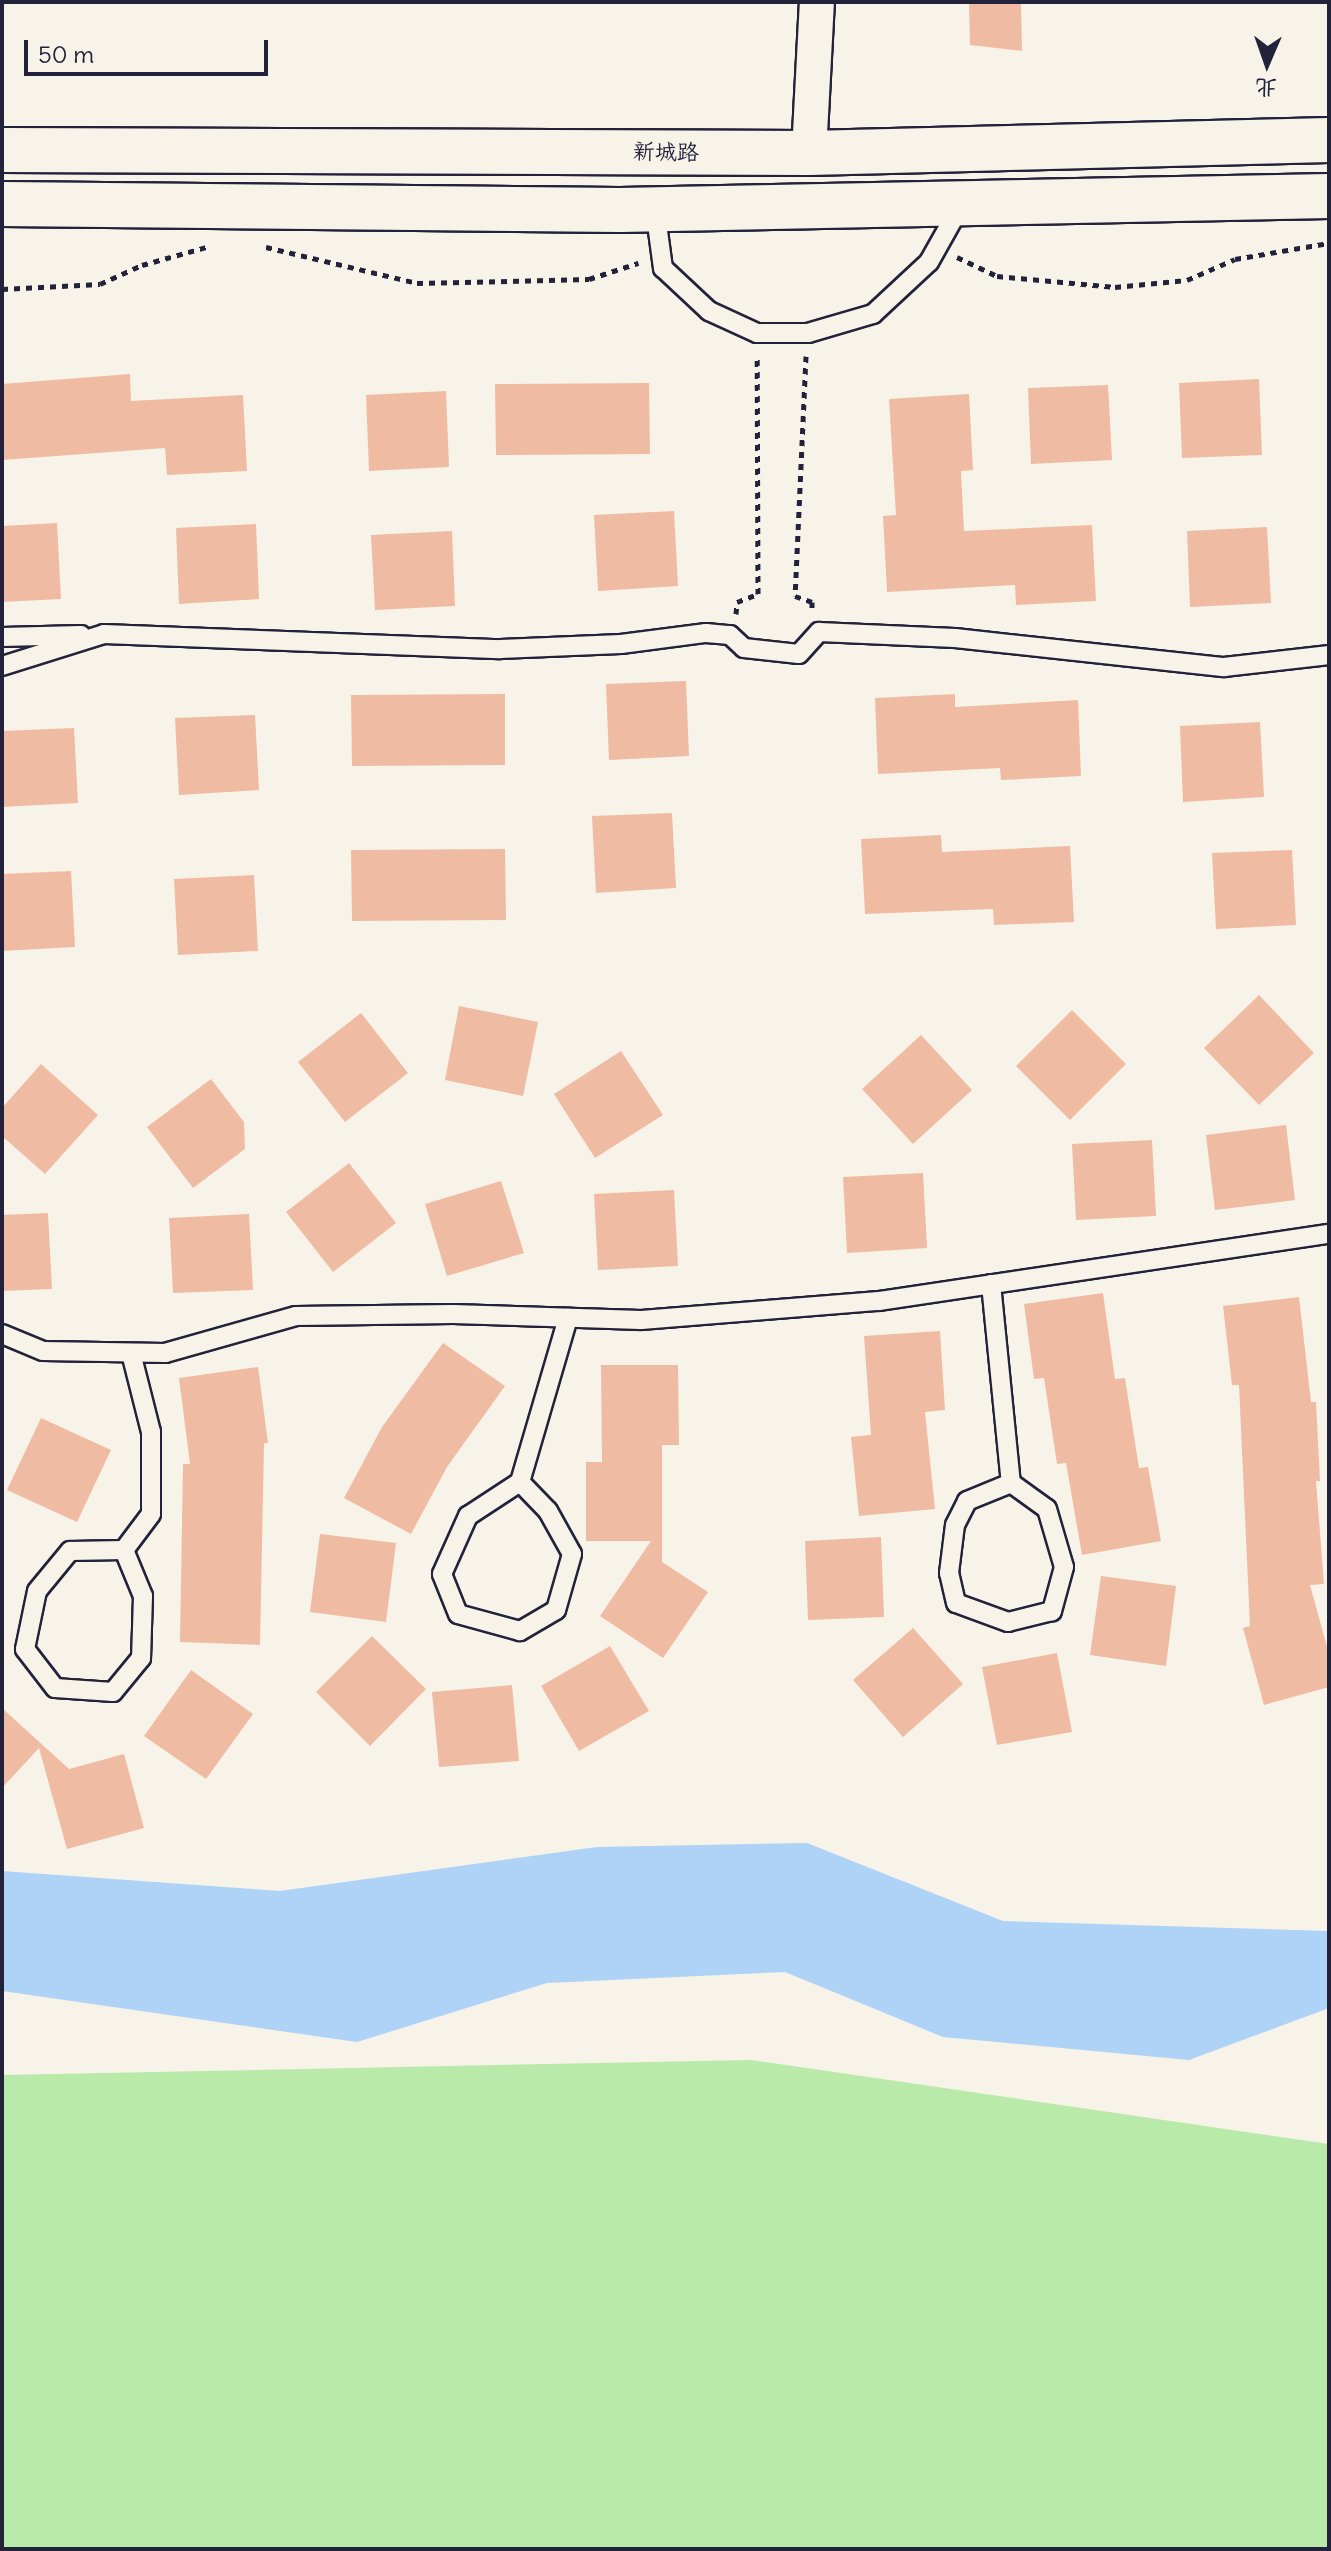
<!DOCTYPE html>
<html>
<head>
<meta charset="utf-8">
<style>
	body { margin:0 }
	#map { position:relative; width:1331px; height:2551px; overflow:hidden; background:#f7f3e8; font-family:Delius,"LXGW WenKai TC",sans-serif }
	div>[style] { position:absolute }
	.green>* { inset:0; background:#baeaa9 }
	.water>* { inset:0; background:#afd2f7 }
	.building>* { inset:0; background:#f0bba3 }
	.path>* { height:5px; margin-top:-2.5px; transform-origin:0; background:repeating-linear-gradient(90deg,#22223b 0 6px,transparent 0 12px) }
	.roads { filter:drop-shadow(2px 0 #22223b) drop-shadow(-2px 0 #22223b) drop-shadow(0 2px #22223b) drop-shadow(0 -2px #22223b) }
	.service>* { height:18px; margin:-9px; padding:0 9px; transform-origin:9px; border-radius:9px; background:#f7f3e8 }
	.minor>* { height:34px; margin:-17px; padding:0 17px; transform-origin:17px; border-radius:17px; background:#f7f3e8 }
	.primary>* { height:44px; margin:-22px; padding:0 22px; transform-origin:22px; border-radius:22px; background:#f7f3e8 }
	span { translate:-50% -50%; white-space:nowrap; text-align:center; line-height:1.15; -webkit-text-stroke:6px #f7f3e8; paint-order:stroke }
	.street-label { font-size:22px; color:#22223b }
	.frame { position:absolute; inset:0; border:4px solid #22223b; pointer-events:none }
	.north { position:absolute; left:1227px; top:24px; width:80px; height:80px; -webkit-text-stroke:6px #f7f3e8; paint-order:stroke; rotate:182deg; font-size:22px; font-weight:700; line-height:32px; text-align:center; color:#22223b }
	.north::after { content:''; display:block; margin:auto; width:28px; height:36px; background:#22223b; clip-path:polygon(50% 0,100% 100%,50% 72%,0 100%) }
	.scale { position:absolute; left:24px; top:40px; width:244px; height:36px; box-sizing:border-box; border:4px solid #22223b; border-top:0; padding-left:10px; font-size:24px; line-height:28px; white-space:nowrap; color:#22223b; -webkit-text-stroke:6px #f7f3e8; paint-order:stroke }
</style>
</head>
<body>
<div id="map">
	<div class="green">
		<div style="clip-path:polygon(751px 2060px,1329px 2144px,1329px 2549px,2px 2549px,2px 2075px)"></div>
	</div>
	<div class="water">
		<div style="clip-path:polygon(807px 1843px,1003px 1921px,1329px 1931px,1329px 2008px,1189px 2060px,943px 2037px,785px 1972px,547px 1983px,357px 2042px,2px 1991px,2px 1871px,280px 1891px,597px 1847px)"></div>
	</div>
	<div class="building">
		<div style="clip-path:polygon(969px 2px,1021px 2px,1022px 51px,970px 45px)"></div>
		<div style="clip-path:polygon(130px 374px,131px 401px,243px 395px,247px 471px,167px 475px,165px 448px,2px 460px,2px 384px)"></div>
		<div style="clip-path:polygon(1259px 379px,1262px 455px,1182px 458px,1179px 383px)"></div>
		<div style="clip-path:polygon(649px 383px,650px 454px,496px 455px,495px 384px)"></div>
		<div style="clip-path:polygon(1108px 385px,1112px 460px,1031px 464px,1028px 388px)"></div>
		<div style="clip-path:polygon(446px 391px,449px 467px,369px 471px,366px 395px)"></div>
		<div style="clip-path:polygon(969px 394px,973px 470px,961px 471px,964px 531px,1092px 525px,1096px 601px,1016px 605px,1015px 585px,887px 592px,883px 516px,896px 515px,889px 399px)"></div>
		<div style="clip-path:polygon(674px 511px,678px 586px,598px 591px,594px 515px)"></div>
		<div style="clip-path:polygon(57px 523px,61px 599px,2px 602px,2px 526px)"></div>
		<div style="clip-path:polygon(256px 524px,259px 599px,179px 604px,176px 528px)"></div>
		<div style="clip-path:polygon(1267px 527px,1271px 603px,1190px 607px,1187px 531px)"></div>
		<div style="clip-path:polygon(452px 531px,455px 606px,375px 610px,371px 535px)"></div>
		<div style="clip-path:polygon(686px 681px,689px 756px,609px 760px,606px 684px)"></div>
		<div style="clip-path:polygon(505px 694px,505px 765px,352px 766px,351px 695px)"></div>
		<div style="clip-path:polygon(955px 694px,955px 707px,1078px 700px,1081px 776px,1001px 780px,1000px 768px,878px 774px,875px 698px)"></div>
		<div style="clip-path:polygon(255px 715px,259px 790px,179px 795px,175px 718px)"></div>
		<div style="clip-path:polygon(1260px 722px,1264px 797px,1183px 802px,1180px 726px)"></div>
		<div style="clip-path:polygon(74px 728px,78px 803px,2px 807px,2px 731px)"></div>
		<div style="clip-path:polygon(672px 813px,676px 888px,596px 893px,592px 816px)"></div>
		<div style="clip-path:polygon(941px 835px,942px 852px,1070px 846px,1074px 922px,994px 925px,993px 909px,865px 914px,861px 839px)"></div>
		<div style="clip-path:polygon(505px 849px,506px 920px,352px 921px,351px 850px)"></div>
		<div style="clip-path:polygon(1292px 850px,1296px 925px,1216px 929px,1212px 853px)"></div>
		<div style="clip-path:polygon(71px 871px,75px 947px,2px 951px,2px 874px)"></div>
		<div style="clip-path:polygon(254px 875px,258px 951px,178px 955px,174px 879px)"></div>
		<div style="clip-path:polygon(1259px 995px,1314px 1053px,1259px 1105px,1204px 1048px)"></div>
		<div style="clip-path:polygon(459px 1006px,538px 1022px,523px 1096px,445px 1080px)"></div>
		<div style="clip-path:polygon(1072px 1010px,1126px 1064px,1070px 1120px,1016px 1066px)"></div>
		<div style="clip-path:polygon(361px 1013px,408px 1073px,345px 1122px,298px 1062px)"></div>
		<div style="clip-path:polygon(921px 1035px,972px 1090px,913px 1144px,862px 1089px)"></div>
		<div style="clip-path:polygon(621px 1051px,663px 1115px,595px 1158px,554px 1094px)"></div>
		<div style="clip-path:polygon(41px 1064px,98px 1115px,45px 1174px,2px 1136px,2px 1108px)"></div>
		<div style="clip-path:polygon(211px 1079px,244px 1122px,245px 1149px,193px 1188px,147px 1127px)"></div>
		<div style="clip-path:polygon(1286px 1125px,1295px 1200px,1215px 1210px,1206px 1135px)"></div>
		<div style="clip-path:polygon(1152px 1140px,1156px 1216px,1076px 1220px,1072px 1144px)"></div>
		<div style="clip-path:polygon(349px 1163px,396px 1223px,333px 1272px,286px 1212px)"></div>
		<div style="clip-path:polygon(923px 1173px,927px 1248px,847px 1253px,843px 1177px)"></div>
		<div style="clip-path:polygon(501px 1181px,524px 1253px,447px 1276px,425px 1204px)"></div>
		<div style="clip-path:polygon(674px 1190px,678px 1266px,598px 1270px,594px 1194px)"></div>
		<div style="clip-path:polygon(48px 1213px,52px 1289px,2px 1291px,2px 1215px)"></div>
		<div style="clip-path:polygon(249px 1214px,253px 1290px,173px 1293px,169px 1218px)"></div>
		<div style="clip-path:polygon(1103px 1293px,1115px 1379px,1125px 1378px,1139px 1468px,1148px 1467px,1161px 1541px,1082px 1555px,1066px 1463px,1057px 1464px,1044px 1378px,1034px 1379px,1024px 1304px)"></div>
		<div style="clip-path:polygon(1299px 1297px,1311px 1402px,1316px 1402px,1320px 1481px,1316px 1481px,1324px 1584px,1310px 1585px,1329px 1654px,1329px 1687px,1264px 1705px,1243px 1628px,1250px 1626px,1239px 1385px,1232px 1385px,1223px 1306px)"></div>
		<div style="clip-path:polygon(940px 1331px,945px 1410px,925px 1412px,935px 1509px,859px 1516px,851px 1437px,871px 1435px,864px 1336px)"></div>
		<div style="clip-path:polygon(443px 1343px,505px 1386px,447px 1467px,411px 1534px,344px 1498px,382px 1427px)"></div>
		<div style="clip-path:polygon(601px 1365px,678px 1365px,679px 1445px,662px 1445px,662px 1562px,708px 1592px,663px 1658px,600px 1616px,651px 1541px,586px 1541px,586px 1462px,602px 1462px)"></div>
		<div style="clip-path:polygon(258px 1367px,268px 1443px,264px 1443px,260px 1645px,180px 1642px,183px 1464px,190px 1464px,179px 1378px)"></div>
		<div style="clip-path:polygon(41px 1418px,111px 1450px,77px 1522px,7px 1490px)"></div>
		<div style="clip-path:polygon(320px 1534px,396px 1543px,386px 1622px,310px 1612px)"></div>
		<div style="clip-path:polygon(881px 1537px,884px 1617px,808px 1620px,805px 1541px)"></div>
		<div style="clip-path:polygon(1101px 1576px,1176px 1586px,1166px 1666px,1090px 1655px)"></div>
		<div style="clip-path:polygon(913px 1628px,963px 1684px,903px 1737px,853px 1680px)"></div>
		<div style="clip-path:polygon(372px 1636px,426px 1689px,370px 1746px,316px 1692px)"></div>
		<div style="clip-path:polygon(610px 1646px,649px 1711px,579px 1751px,541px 1686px)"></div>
		<div style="clip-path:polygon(1057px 1653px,1072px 1732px,997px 1745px,982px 1667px)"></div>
		<div style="clip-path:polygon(191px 1670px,253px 1714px,206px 1779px,144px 1736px)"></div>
		<div style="clip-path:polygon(512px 1685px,519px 1761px,439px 1767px,432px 1692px)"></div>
		<div style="clip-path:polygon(2px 1708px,69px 1769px,124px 1754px,144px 1828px,67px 1849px,39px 1748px,2px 1788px)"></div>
	</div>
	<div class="path">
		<div style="left:266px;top:247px;width:155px;rotate:13.4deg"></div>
		<div style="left:417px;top:283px;width:172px;rotate:-1.3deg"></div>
		<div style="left:589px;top:279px;width:52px;rotate:-18.1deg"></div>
		<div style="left:957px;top:257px;width:44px;rotate:25.4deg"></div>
		<div style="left:997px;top:276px;width:119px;rotate:5.3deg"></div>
		<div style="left:1115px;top:287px;width:72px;rotate:-5.6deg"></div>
		<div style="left:1187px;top:280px;width:52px;rotate:-23.6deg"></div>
		<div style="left:1235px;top:259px;width:95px;rotate:-9.7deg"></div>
		<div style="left:2px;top:289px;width:98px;rotate:-2.9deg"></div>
		<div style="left:100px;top:284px;width:46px;rotate:-24.3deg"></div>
		<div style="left:142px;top:265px;width:71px;rotate:-15.6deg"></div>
		<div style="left:806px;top:356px;width:240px;rotate:92.6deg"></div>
		<div style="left:795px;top:596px;width:18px;rotate:19deg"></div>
		<div style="left:812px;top:602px;width:7px;rotate:90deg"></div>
		<div style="left:736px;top:614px;width:12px;rotate:-85deg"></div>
		<div style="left:737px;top:602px;width:22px;rotate:-21deg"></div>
		<div style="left:758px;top:594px;width:236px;rotate:-90.2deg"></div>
	</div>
	<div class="roads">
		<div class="service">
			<div style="left:655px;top:209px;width:60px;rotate:82.3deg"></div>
			<div style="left:663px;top:268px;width:63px;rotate:43.1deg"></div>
			<div style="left:709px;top:311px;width:53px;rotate:24.6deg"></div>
			<div style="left:757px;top:333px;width:51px"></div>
			<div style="left:808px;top:333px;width:68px;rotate:-16.3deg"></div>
			<div style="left:873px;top:314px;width:76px;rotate:-42.9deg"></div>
			<div style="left:929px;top:262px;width:65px;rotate:-60.7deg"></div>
			<div style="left:2px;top:637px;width:79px;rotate:-1.5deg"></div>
			<div style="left:2px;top:666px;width:107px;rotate:-17.4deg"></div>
			<div style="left:104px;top:634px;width:396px;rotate:2.2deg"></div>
			<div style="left:500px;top:649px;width:121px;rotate:-2.4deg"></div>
			<div style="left:621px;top:644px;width:86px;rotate:-7.4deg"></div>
			<div style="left:706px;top:633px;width:24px;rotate:5deg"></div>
			<div style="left:730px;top:635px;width:19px;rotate:43deg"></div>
			<div style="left:744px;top:648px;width:55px;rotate:6.2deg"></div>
			<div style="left:799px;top:654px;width:30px;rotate:-48deg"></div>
			<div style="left:819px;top:632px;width:136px;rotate:2.5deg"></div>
			<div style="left:955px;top:638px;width:271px;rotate:6.2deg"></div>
			<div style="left:1224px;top:667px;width:106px;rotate:-6.5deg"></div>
			<div style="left:991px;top:1284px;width:200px;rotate:84.3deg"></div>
			<div style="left:1011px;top:1483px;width:44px;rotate:35.8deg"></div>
			<div style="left:1047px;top:1509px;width:60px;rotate:73.7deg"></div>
			<div style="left:1064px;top:1567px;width:46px;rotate:105.3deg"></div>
			<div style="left:1052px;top:1611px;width:45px;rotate:166deg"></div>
			<div style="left:1008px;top:1622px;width:55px;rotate:-159.9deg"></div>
			<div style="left:956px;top:1603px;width:31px;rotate:-103deg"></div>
			<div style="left:949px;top:1573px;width:48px;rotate:-82.9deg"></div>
			<div style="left:955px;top:1525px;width:27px;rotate:-63deg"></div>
			<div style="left:967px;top:1501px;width:48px;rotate:-22.2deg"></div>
			<div style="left:2px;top:1334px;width:44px;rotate:22.5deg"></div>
			<div style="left:43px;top:1351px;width:122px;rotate:0.9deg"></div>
			<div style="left:165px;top:1353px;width:136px;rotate:-15.8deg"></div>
			<div style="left:296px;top:1316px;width:157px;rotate:-0.7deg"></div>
			<div style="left:453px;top:1314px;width:188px;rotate:1.8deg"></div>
			<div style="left:641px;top:1320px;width:239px;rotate:-4.6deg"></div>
			<div style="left:879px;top:1301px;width:455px;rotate:-8.5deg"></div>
			<div style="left:520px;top:1482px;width:40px;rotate:46deg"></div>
			<div style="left:548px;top:1511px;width:49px;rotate:60.8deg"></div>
			<div style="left:572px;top:1554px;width:58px;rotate:105.9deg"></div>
			<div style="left:556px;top:1610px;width:42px;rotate:149.7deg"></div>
			<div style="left:520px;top:1631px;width:64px;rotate:-164.7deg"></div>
			<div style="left:458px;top:1614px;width:43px;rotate:-111.8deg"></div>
			<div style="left:442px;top:1574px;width:64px;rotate:-65.9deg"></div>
			<div style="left:468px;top:1516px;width:62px;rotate:-33.2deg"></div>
			<div style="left:520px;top:1482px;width:171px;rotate:-73.7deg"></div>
			<div style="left:124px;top:1550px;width:50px;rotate:67.6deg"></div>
			<div style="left:143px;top:1596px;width:62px;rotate:91.8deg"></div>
			<div style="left:141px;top:1658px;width:44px;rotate:129.5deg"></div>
			<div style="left:113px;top:1692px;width:58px;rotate:-176.1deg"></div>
			<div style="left:55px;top:1688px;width:49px;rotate:-127.6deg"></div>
			<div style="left:25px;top:1649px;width:59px;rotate:-78.3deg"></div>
			<div style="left:37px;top:1591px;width:52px;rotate:-50.5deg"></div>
			<div style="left:70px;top:1551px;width:54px;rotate:-1.1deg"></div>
			<div style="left:124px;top:1550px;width:45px;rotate:-53.1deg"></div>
			<div style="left:151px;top:1514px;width:82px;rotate:-90deg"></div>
			<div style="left:151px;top:1432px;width:81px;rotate:-104.2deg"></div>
		</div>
		<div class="minor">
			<div style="left:809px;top:153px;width:151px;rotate:-87deg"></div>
		</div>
		<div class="primary">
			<div style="left:2px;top:150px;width:807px;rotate:0.21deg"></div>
			<div style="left:809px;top:153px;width:520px;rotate:-1.43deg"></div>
			<div style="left:2px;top:204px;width:618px;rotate:0.56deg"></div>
			<div style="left:620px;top:210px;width:709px;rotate:-1.13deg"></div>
		</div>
	</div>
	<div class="street-label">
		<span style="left:666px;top:152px;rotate:1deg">新城路</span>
	</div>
	<div class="frame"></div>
	<div class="north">北</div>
	<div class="scale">50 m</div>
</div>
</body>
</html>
